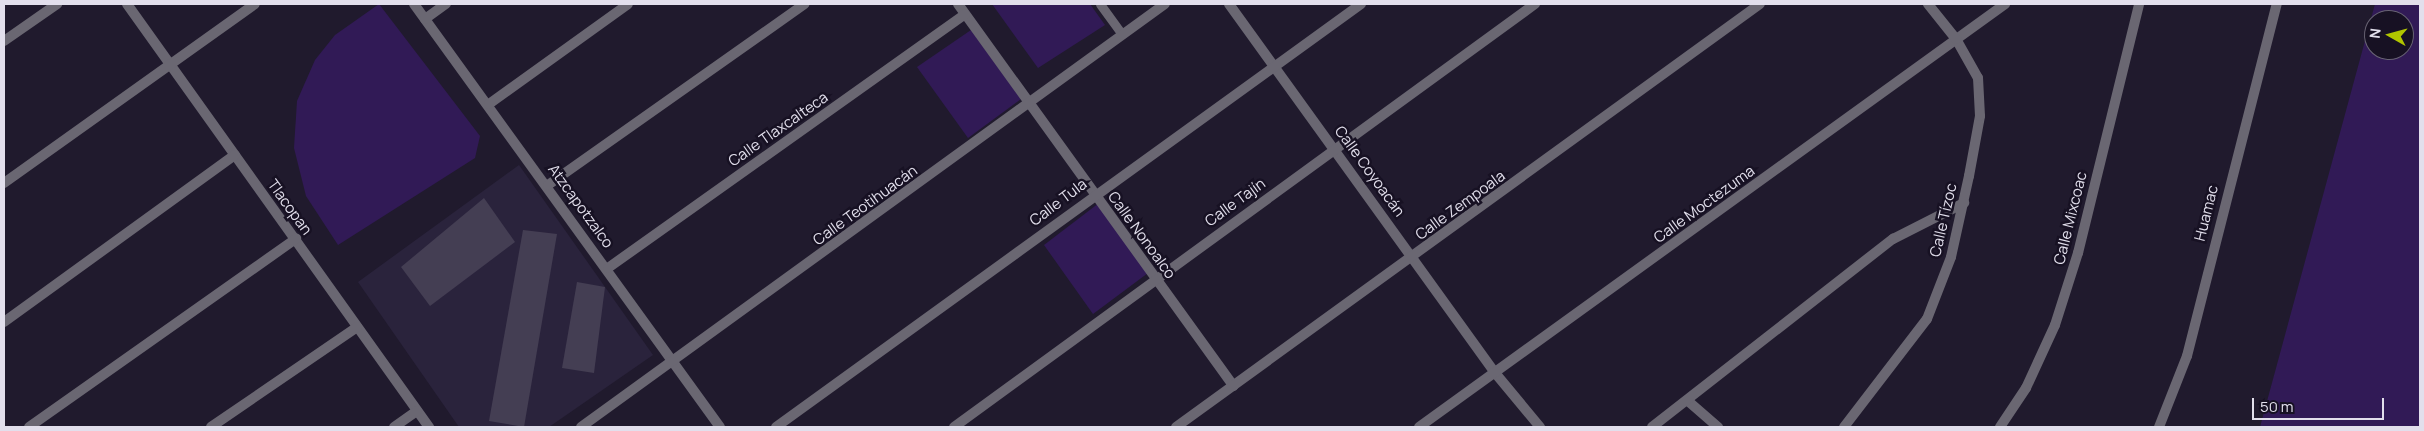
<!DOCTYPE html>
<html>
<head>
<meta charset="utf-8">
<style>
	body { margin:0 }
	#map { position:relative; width:2424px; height:431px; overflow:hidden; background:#201a2d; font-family:Manrope,sans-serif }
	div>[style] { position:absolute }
	.built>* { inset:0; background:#2a233c }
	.green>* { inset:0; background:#311a56 }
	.building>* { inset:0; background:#443e53 }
	.service>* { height:9px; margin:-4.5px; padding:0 4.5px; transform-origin:4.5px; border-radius:4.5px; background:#6a6772 }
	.minor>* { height:10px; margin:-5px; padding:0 5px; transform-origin:5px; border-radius:5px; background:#6a6772 }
	.tertiary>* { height:10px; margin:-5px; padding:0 5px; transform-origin:5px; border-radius:5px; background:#6a6772 }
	span { translate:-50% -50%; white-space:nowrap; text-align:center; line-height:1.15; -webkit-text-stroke:5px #171123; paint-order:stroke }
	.street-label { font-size:15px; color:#e2dfec }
	.frame { position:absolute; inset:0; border:5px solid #e2dfec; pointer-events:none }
	.north { position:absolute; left:2364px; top:10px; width:50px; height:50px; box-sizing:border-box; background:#171123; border:1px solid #686373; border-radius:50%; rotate:277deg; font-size:14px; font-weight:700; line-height:20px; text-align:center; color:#e2dfec }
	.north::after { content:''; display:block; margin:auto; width:18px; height:22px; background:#b1c500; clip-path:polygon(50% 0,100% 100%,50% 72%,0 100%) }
	.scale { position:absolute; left:2252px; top:398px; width:132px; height:22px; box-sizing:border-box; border:2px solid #e2dfec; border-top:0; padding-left:6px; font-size:15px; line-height:18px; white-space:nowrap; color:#e2dfec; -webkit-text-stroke:4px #171123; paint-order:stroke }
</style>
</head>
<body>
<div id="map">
	<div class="built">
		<div style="clip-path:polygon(519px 165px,653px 355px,549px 427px,459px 427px,358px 282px)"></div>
	</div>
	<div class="green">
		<div style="clip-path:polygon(379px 4px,480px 136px,475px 158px,338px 245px,306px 196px,294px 148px,297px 101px,315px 60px,335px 35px)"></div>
		<div style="clip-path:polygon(992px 4px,1090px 4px,1105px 25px,1038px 68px)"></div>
		<div style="clip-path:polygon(evenodd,2375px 4px,2420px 4px,2420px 427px,2260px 427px,2375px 4px,2374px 20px,2404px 20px,2404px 50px,2374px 50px,2374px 20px)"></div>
		<div style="clip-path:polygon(971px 30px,1021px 99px,968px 138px,917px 67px)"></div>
		<div style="clip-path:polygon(1099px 203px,1148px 273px,1093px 314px,1044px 245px)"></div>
	</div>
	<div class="building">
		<div style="clip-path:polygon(484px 198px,515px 242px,430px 306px,401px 267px)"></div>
		<div style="clip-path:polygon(523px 230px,557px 234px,524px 427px,489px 421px)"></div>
		<div style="clip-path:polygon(577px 282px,605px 287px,594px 373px,562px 368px)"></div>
	</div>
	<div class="service">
		<div style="left:1100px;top:4px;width:37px;rotate:54deg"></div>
	</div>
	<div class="minor">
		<div style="left:127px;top:4px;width:520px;rotate:54.48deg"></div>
		<div style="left:414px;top:4px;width:522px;rotate:54.12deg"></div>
		<div style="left:958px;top:4px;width:471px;rotate:54.2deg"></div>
		<div style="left:1229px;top:4px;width:456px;rotate:54.2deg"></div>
		<div style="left:1496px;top:374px;width:69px;rotate:50.3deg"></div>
		<div style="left:425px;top:19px;width:26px;rotate:-36deg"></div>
		<div style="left:4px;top:41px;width:65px;rotate:-34.9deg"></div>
		<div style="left:489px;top:104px;width:171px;rotate:-35.7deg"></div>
		<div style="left:4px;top:183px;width:308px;rotate:-35.5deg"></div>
		<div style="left:548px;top:185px;width:314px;rotate:-35.2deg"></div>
		<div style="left:608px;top:268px;width:438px;rotate:-35.4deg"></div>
		<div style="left:4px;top:322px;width:285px;rotate:-35.9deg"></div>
		<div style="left:1688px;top:401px;width:40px;rotate:41deg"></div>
		<div style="left:29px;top:427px;width:327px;rotate:-35.2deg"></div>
		<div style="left:211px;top:427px;width:177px;rotate:-34.4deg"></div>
		<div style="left:394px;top:427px;width:28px;rotate:-35deg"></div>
		<div style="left:581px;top:427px;width:721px;rotate:-35.92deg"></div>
		<div style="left:776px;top:427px;width:722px;rotate:-35.87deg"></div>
		<div style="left:954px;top:427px;width:719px;rotate:-36.06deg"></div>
		<div style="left:1419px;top:427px;width:723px;rotate:-35.82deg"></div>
		<div style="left:1652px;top:427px;width:306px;rotate:-38deg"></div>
		<div style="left:1893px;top:239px;width:80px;rotate:-26.9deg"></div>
		<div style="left:1844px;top:427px;width:136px;rotate:-52.5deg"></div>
		<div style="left:1927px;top:319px;width:66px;rotate:-68.8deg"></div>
		<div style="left:1951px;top:257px;width:83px;rotate:-77.5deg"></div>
		<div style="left:1969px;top:176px;width:61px;rotate:-79.6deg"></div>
		<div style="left:1980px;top:116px;width:38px;rotate:-93deg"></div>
		<div style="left:1978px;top:78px;width:45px;rotate:-119.4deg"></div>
		<div style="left:1956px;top:39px;width:45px;rotate:-128.7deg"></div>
		<div style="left:2000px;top:427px;width:47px;rotate:-56.3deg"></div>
		<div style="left:2026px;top:388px;width:69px;rotate:-65.3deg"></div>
		<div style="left:2055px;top:325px;width:76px;rotate:-72.3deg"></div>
		<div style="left:2078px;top:253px;width:256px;rotate:-76.2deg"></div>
		<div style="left:2159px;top:427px;width:76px;rotate:-68.5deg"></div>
		<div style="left:2187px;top:356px;width:363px;rotate:-75.7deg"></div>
	</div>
	<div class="tertiary">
		<div style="left:1176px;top:427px;width:721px;rotate:-35.92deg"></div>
	</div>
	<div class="street-label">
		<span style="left:778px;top:129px;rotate:-35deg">Calle Tlaxcalteca</span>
		<span style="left:1370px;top:171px;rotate:54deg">Calle Coyoacán</span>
		<span style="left:1058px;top:202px;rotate:-37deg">Calle Tula</span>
		<span style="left:1235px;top:202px;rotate:-36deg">Calle Tajín</span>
		<span style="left:1704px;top:204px;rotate:-36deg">Calle Moctezuma</span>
		<span style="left:865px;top:205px;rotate:-36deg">Calle Teotihuacán</span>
		<span style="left:1460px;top:205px;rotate:-36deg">Calle Zempoala</span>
		<span style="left:581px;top:206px;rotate:54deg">Atzcapotzalco</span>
		<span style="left:290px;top:207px;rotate:54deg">Tlacopan</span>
		<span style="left:2206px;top:213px;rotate:-76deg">Huamac</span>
		<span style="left:2070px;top:218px;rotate:-76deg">Calle Mixcoac</span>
		<span style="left:1943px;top:220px;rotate:-77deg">Calle Tízoc</span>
		<span style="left:1142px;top:235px;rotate:54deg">Calle Nonoalco</span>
	</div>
	<div class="frame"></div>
	<div class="north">N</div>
	<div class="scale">50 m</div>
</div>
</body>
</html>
